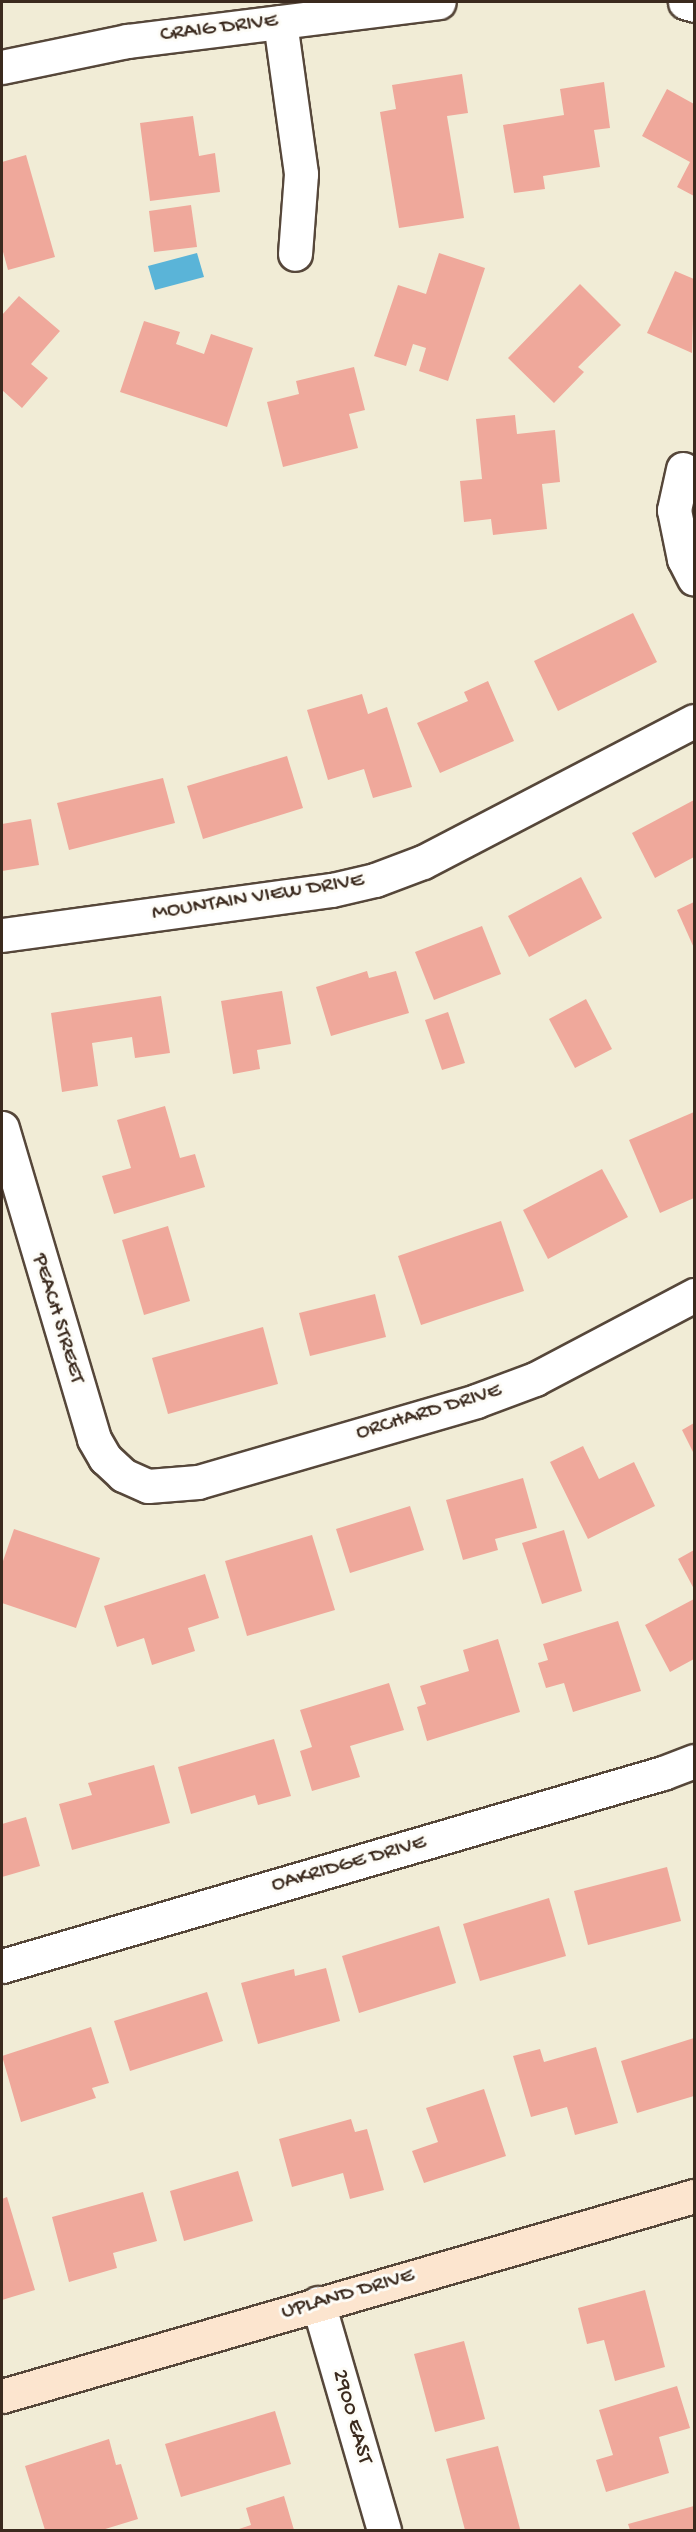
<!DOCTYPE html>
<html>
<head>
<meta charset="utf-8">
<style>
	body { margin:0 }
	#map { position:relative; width:696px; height:2532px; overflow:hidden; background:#f1ecd6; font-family:"Gochi Hand",sans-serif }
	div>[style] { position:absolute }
	.water>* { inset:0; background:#5ab4d8 }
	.building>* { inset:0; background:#efa89b }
	.roads { filter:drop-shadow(2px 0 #56473a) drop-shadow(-2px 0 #56473a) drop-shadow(0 2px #56473a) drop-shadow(0 -2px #56473a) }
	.street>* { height:33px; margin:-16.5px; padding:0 16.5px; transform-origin:16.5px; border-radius:16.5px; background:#fff }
	.secondary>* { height:33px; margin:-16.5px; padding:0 16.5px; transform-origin:16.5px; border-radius:16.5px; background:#fce5cf }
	span { translate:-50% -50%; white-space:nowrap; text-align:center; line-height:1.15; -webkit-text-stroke:6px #fdfcf7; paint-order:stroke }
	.street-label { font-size:22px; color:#3b2a1e }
	.frame { position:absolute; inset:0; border:3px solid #3b2a1e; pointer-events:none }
</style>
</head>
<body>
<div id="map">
	<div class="water">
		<div style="clip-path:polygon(197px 253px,204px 277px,155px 290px,148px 266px)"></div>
	</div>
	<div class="building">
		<div style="clip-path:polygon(462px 74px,468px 113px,447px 116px,464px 218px,399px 228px,380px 112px,396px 109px,392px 85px)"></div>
		<div style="clip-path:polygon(604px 82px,610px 128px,594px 130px,600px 167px,543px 176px,545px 189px,514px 193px,503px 125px,564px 115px,560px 89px)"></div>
		<div style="clip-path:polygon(667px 89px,694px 104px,694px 196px,677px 187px,690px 162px,642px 136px)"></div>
		<div style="clip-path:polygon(193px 116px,199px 156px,215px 153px,220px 192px,150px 201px,140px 123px)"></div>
		<div style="clip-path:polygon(26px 155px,55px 257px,8px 270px,2px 248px,2px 162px)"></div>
		<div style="clip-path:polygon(191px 205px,197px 247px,154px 252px,149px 211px)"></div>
		<div style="clip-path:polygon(439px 253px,485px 268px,448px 381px,419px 371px,426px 348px,413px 344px,406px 366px,374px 356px,398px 285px,426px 294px)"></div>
		<div style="clip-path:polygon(675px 271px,694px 279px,692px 353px,647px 333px)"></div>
		<div style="clip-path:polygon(580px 284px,621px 325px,578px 367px,584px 372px,554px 403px,508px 358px)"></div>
		<div style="clip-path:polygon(19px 296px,60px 331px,31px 364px,48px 378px,22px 408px,2px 390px,2px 315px)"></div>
		<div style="clip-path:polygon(144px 321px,180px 332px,176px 344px,204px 354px,211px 334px,253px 348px,227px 427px,120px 392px)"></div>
		<div style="clip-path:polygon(354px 367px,365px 410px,349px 414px,358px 448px,283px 467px,267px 402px,299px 394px,296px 381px)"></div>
		<div style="clip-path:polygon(515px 415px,517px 434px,555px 430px,560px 482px,542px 484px,547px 529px,493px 535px,491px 519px,464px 522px,460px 481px,482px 479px,476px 419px)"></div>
		<div style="clip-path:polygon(633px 613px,657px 662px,558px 711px,534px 661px)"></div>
		<div style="clip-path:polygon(488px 681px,514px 741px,440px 773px,417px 723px,468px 701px,464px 692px)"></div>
		<div style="clip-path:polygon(362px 694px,368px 714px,387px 707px,412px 787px,373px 798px,364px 769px,328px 780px,307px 710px)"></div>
		<div style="clip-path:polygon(287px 756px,303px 808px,203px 839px,187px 786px)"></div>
		<div style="clip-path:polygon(163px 778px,175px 823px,69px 850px,57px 803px)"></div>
		<div style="clip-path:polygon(694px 800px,694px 857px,655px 878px,632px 833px)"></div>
		<div style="clip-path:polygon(31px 819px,39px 865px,2px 871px,2px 824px)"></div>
		<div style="clip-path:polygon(581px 877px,602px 918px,529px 957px,508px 916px)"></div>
		<div style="clip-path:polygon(694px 902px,694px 948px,677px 910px)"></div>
		<div style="clip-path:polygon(482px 926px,501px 974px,434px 1000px,415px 952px)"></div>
		<div style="clip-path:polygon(367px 971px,369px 978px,396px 971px,409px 1013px,331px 1036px,316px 987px)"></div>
		<div style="clip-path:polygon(282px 991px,291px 1044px,257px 1050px,260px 1069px,233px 1074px,221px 1001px)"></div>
		<div style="clip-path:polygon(161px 996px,170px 1053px,135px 1058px,132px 1037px,92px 1043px,98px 1086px,62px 1092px,51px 1013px)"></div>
		<div style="clip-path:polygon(586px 999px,612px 1049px,575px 1068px,549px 1019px)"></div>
		<div style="clip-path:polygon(448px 1012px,465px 1063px,442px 1070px,425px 1020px)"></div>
		<div style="clip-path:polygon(165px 1106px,180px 1158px,195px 1154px,205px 1187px,114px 1214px,102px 1176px,131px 1168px,117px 1120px)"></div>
		<div style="clip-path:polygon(694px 1112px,694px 1198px,660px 1213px,629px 1140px)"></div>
		<div style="clip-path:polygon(602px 1169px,628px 1217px,548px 1259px,523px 1210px)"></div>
		<div style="clip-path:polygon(501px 1221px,524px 1291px,421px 1325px,398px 1256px)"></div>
		<div style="clip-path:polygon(168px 1226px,190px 1301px,144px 1315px,122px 1240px)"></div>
		<div style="clip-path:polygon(375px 1294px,386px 1337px,310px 1356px,299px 1313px)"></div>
		<div style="clip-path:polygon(263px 1327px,278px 1384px,168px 1414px,152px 1358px)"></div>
		<div style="clip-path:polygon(694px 1423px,694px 1454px,682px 1430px)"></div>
		<div style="clip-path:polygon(583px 1446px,599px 1479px,634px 1462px,655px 1506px,588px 1539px,550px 1462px)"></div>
		<div style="clip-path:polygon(523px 1478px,537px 1528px,495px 1539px,498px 1550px,463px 1560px,446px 1500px)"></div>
		<div style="clip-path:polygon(410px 1506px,424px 1550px,350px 1573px,336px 1529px)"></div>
		<div style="clip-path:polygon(14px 1529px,100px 1558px,76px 1628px,2px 1603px,2px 1564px)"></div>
		<div style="clip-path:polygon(564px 1530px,582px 1591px,542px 1604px,522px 1543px)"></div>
		<div style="clip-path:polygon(312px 1535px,335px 1610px,247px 1636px,225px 1561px)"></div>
		<div style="clip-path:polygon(694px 1550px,694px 1589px,678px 1559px)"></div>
		<div style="clip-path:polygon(205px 1574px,219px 1618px,188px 1628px,195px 1651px,152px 1665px,144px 1638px,117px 1647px,104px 1606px)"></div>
		<div style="clip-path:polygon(694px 1599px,694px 1659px,670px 1672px,645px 1625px)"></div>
		<div style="clip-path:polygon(618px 1621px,641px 1691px,573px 1712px,564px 1683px,546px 1688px,538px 1663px,548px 1660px,543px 1644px)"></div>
		<div style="clip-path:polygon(498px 1639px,520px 1712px,427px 1741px,417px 1707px,426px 1704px,420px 1686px,469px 1671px,463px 1650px)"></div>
		<div style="clip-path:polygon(389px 1683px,404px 1730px,350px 1746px,360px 1777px,312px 1791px,300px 1751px,312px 1747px,300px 1710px)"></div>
		<div style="clip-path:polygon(274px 1739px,291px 1796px,258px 1805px,255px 1795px,191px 1814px,178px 1767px)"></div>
		<div style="clip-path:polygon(154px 1765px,170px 1823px,72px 1850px,59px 1804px,92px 1795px,88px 1783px)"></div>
		<div style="clip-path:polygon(26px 1817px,40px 1866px,2px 1877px,2px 1824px)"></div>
		<div style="clip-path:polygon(667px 1867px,681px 1921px,588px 1945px,574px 1891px)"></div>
		<div style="clip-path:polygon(549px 1898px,566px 1956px,480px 1981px,463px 1924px)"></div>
		<div style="clip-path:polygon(439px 1926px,456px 1983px,359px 2013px,342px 1956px)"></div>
		<div style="clip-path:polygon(326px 1968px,340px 2021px,258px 2044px,241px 1983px,294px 1969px,295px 1976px)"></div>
		<div style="clip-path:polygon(207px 1992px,223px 2041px,130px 2071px,114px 2021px)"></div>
		<div style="clip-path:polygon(91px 2027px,109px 2083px,92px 2088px,96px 2098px,21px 2122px,2px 2056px)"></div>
		<div style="clip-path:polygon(694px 2038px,694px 2096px,637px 2113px,621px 2061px)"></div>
		<div style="clip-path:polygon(596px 2047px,618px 2123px,575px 2135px,567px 2107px,531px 2117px,513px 2056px,540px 2049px,544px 2062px)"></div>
		<div style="clip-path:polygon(484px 2089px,506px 2156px,424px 2183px,412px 2151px,438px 2142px,426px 2108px)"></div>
		<div style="clip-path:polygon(351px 2119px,355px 2132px,367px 2129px,384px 2190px,350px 2199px,343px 2173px,292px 2187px,279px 2139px)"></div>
		<div style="clip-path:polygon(238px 2171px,253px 2221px,184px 2241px,170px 2191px)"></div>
		<div style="clip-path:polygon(143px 2192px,157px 2241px,113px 2253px,117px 2268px,69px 2282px,52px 2217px)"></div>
		<div style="clip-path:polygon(7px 2197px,35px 2290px,2px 2300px,2px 2199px)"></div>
		<div style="clip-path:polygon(645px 2290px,665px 2367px,615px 2381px,604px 2340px,587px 2344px,578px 2308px)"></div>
		<div style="clip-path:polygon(464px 2341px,485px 2419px,435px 2432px,414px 2354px)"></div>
		<div style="clip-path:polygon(677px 2386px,690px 2428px,659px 2437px,669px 2473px,606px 2492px,596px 2460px,613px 2455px,599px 2410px)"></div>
		<div style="clip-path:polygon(275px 2411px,291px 2464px,181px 2497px,165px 2444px)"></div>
		<div style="clip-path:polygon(109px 2439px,116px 2465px,121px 2464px,138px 2519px,102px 2530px,45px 2530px,25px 2466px)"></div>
		<div style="clip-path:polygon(498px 2446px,520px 2529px,465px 2530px,446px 2459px)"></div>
		<div style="clip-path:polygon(284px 2496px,294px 2530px,236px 2530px,251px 2525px,246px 2508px)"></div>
		<div style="clip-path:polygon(694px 2506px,694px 2530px,630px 2530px,628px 2524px)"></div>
	</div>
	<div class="roads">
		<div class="street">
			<div style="left:685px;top:2px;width:9px;rotate:18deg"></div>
			<div style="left:280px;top:22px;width:153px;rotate:82.1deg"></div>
			<div style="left:301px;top:174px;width:80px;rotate:94.3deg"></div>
			<div style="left:2px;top:67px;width:128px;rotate:-11.7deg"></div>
			<div style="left:127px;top:41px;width:314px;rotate:-7.1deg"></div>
			<div style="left:683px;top:469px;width:42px;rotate:102.4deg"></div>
			<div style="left:674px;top:510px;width:50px;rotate:78.5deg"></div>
			<div style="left:684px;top:559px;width:22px;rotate:63deg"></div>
			<div style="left:2px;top:935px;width:333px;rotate:-7.8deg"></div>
			<div style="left:332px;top:890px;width:44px;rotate:-13.1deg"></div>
			<div style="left:375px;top:880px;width:51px;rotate:-20.6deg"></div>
			<div style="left:423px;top:862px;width:305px;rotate:-27.5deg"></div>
			<div style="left:2px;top:1128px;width:324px;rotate:73.5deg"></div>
			<div style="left:94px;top:1439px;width:22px;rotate:60deg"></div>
			<div style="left:105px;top:1458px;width:25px;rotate:43deg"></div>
			<div style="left:123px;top:1475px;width:27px;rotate:24deg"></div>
			<div style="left:148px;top:1486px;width:50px;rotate:-4.6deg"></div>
			<div style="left:198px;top:1482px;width:290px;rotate:-16.2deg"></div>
			<div style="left:476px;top:1401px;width:63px;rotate:-20.4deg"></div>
			<div style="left:535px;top:1379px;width:180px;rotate:-27.8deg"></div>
			<div style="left:2px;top:1966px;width:689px;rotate:-16.28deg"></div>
			<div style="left:663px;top:1773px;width:33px;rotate:-21deg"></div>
			<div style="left:318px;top:2303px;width:236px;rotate:73.8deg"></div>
		</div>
		<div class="secondary">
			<div style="left:2px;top:2396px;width:720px;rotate:-16.12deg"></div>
		</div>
	</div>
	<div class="street-label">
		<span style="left:219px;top:29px;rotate:-7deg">CRAIG DRIVE</span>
		<span style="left:258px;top:898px;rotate:-9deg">MOUNTAIN VIEW DRIVE</span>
		<span style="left:57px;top:1319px;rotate:73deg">PEACH STREET</span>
		<span style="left:429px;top:1413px;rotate:-17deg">ORCHARD DRIVE</span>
		<span style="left:349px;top:1865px;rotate:-16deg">OAKRIDGE DRIVE</span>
		<span style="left:348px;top:2295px;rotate:-16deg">UPLAND DRIVE</span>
		<span style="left:351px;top:2417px;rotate:74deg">2900 EAST</span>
	</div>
	<div class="frame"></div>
</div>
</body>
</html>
